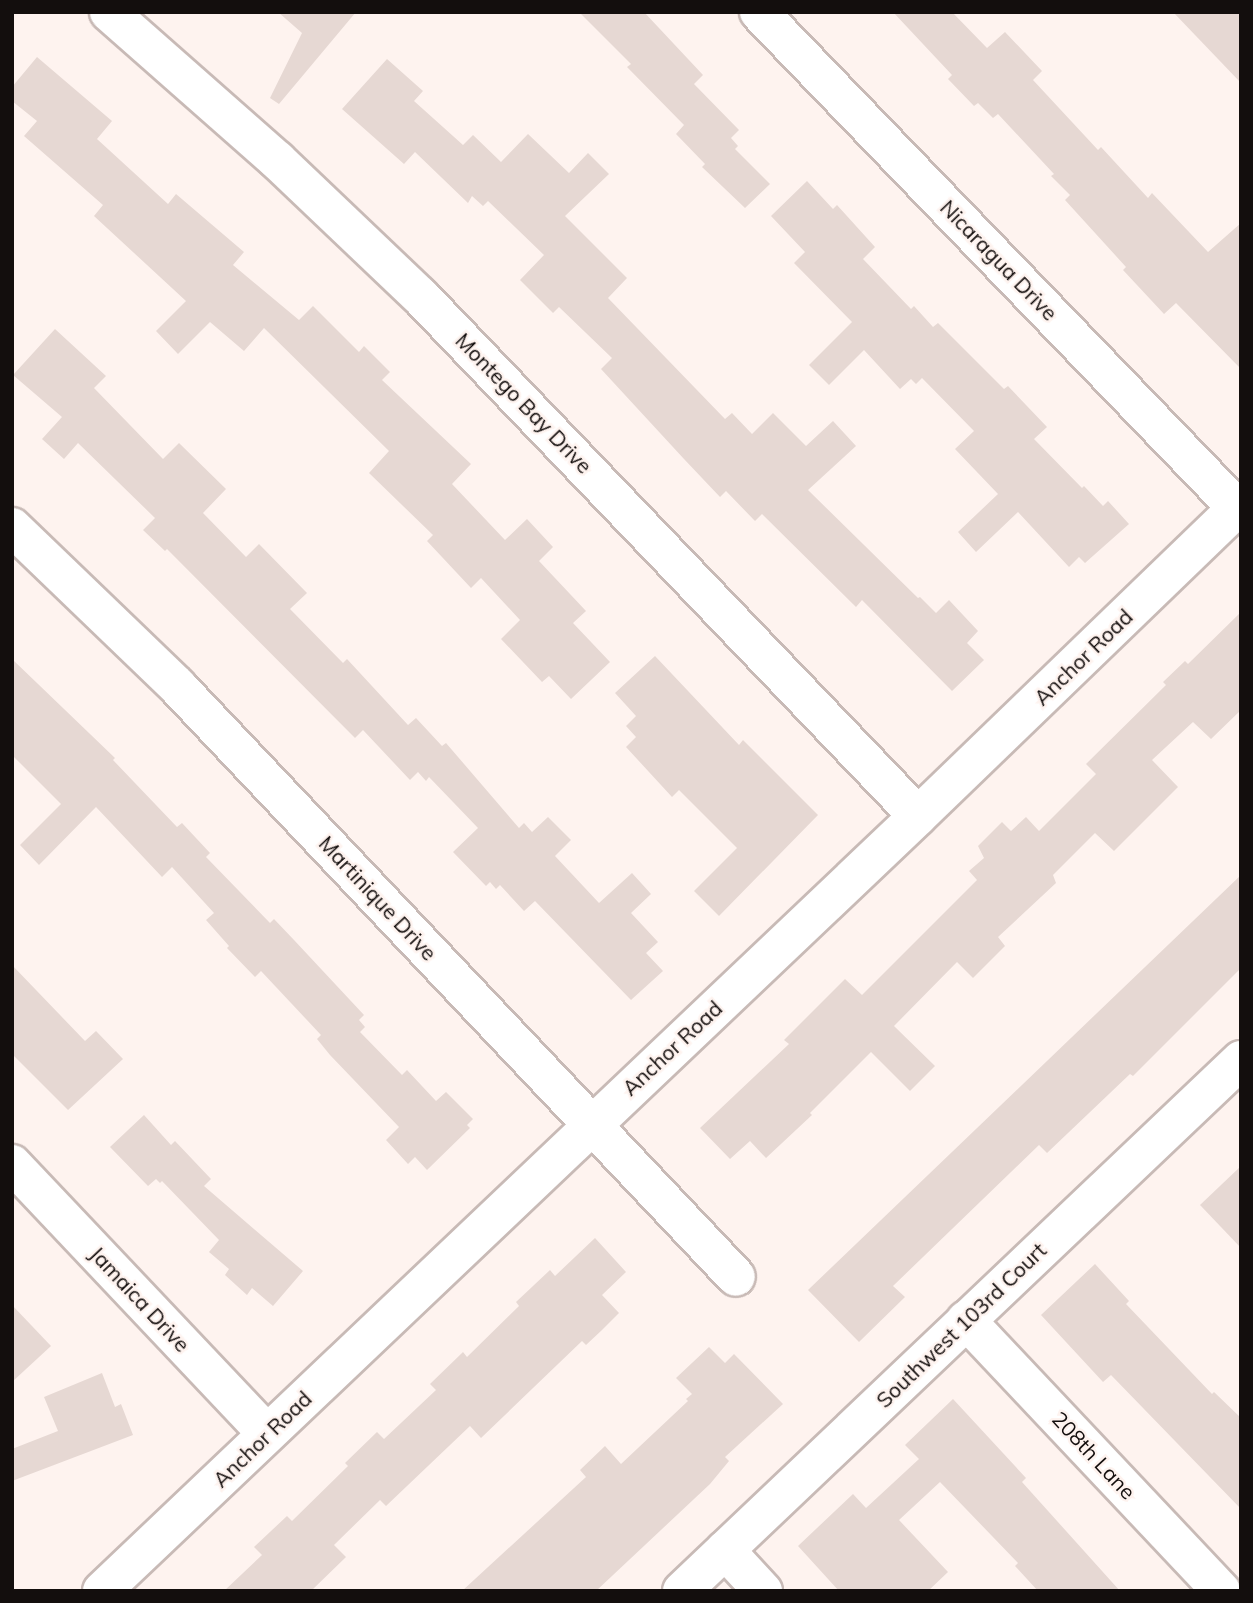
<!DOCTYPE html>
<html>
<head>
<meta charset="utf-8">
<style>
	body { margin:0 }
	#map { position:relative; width:1253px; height:1603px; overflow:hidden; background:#fef3ef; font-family:Mulish,sans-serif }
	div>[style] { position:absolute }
	.building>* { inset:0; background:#e6d8d3 }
	.roads { filter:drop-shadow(2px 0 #c8bab6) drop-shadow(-2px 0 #c8bab6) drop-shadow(0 2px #c8bab6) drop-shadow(0 -2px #c8bab6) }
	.minor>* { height:38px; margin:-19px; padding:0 19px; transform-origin:19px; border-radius:19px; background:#fff }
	span { translate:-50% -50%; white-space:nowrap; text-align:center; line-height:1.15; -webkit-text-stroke:5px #fef3ef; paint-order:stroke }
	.street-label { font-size:21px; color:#130e0d }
	.frame { position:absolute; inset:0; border:14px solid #130e0d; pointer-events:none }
</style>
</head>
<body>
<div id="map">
	<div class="building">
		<div style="clip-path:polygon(278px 12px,356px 12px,279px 104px,270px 98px,302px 33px)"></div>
		<div style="clip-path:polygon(579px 12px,644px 12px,703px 75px,694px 84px,739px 130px,731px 138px,738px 146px,735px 149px,770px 184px,745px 208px,702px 167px,705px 164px,676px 134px,684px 125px,627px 67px,631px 64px)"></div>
		<div style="clip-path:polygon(893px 12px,952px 12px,987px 48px,1005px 32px,1042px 71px,1033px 80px,1098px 150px,1101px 147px,1148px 198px,1152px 193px,1208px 252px,1241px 223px,1241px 369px,1176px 303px,1164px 314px,1123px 270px,1126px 267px,1065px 200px,1070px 195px,1051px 176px,1054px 174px,998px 114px,993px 118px,978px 103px,974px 106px,948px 79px,952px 75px)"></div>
		<div style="clip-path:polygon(1173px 12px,1241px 12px,1241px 83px)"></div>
		<div style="clip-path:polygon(37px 57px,112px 121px,97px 139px,168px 204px,176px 194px,244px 252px,233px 265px,299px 320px,313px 306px,359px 352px,364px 346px,390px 372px,382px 380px,471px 464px,452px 484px,505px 540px,527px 519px,553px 547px,539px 561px,586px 611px,573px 623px,610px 662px,571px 699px,549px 676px,542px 682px,501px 639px,520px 620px,481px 578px,471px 588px,427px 541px,433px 535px,369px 473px,389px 451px,264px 328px,244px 351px,210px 322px,178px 354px,156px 331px,186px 301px,94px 216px,103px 205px,24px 136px,37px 121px,12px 101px,12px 87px)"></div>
		<div style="clip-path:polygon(387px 59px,423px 91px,414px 101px,463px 145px,473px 135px,501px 162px,528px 134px,569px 173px,588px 153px,609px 174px,565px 216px,627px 278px,608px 298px,725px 419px,732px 413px,752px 434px,773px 413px,806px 446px,833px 421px,856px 446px,808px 490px,918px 598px,920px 597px,936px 613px,949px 600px,978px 631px,967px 643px,984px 660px,952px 691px,862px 600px,856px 607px,762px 514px,755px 521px,726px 491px,720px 497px,684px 459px,601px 369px,612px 358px,559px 307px,553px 313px,520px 280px,544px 255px,488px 201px,483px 206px,472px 196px,468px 203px,415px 152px,404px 164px,342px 109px)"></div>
		<div style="clip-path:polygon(807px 181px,833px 209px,837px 205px,875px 247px,863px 259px,911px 309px,914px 306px,933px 327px,938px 323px,1004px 389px,1008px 386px,1047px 427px,1034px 439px,1082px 488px,1084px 486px,1103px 506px,1108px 501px,1129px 524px,1085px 563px,1079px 557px,1069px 567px,1018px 512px,976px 552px,958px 532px,998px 494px,955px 449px,974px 431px,922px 378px,916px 384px,911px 379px,900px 389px,864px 350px,829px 385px,809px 365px,852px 322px,794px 263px,805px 252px,771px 216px)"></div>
		<div style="clip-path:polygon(55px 329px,106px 376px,94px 388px,163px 459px,179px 443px,226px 489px,203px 513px,246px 557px,259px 544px,307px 593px,290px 609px,343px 663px,347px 659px,408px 725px,416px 718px,442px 746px,446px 743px,519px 828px,524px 823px,532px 832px,548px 817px,571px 840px,555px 856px,599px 903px,632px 873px,651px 894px,631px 913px,658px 942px,646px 953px,663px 971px,631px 1000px,535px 901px,524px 911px,500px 885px,496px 889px,490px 882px,486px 886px,453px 852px,478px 828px,429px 777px,426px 781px,418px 772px,410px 780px,363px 730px,355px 738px,167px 549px,165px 551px,143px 530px,155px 518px,78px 443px,64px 459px,42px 439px,62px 417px,13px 375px)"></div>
		<div style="clip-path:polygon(1241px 612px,1241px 710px,1211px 739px,1193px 722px,1152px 760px,1178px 787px,1114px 851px,1095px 833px,1053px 875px,1056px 883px,998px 937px,1005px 946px,973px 978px,957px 962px,894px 1026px,935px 1066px,910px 1091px,871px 1052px,810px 1113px,812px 1115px,766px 1158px,750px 1141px,730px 1159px,700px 1128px,789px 1044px,784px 1040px,845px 979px,862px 995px,977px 880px,969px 871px,984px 858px,978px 846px,1002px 822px,1011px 831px,1026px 817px,1039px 831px,1096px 774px,1086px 764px,1166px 685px,1163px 682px,1185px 661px,1188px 664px)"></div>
		<div style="clip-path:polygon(655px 656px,739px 745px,743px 740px,818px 815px,719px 916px,694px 891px,737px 848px,679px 790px,672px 797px,626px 747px,636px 737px,626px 726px,636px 716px,615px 693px)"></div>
		<div style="clip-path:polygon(12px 659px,115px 758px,113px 760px,177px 827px,182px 823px,210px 853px,206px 857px,270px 923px,274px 919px,294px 940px,364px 1015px,359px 1020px,365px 1027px,360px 1032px,402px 1075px,407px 1070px,436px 1101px,446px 1092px,473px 1119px,467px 1125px,470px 1128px,427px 1170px,415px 1157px,408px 1164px,386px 1140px,399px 1127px,330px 1055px,317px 1039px,321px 1035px,261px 971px,255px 977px,227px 948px,229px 946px,206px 920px,214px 913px,172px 867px,162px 877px,96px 807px,39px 865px,20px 845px,61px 804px,12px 755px)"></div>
		<div style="clip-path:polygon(1241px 875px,1241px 968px,1133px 1076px,1130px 1074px,1047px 1153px,1039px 1145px,893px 1286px,905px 1297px,859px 1342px,808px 1290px)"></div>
		<div style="clip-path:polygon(12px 965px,85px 1041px,96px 1031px,123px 1059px,68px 1110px,12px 1054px)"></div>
		<div style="clip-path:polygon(144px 1115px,171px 1145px,175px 1141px,211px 1179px,204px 1186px,303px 1271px,273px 1306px,252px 1288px,247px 1295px,225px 1275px,229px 1269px,209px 1252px,219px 1240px,162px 1181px,160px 1183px,156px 1179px,148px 1186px,110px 1147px)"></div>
		<div style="clip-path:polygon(1241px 1166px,1241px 1248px,1200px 1205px)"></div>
		<div style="clip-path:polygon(595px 1238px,626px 1272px,602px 1295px,619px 1313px,602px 1330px,586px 1345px,582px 1341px,481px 1438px,470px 1426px,386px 1506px,380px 1500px,334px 1545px,346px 1557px,311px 1591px,224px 1591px,262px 1555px,254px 1547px,287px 1516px,292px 1521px,348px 1466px,345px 1463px,377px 1432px,384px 1439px,436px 1390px,430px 1384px,463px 1352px,467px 1357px,519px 1306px,516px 1302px,550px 1270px,555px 1276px)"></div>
		<div style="clip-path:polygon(1095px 1264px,1129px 1301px,1126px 1304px,1212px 1394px,1214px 1392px,1241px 1418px,1241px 1509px,1111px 1375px,1103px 1382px,1041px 1315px)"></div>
		<div style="clip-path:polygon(12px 1305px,51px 1346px,12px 1382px)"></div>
		<div style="clip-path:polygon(709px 1347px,725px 1363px,734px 1354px,783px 1404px,725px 1457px,729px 1461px,710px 1484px,596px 1591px,462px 1591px,586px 1477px,580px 1470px,605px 1446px,621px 1464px,688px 1401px,686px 1399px,692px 1394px,676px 1378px)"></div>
		<div style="clip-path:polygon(102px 1373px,115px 1407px,121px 1404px,133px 1435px,12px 1481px,12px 1449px,58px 1431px,44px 1397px)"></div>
		<div style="clip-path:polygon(953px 1399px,1026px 1478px,1022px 1482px,1120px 1591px,1038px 1591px,1015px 1566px,1018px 1563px,940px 1482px,899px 1520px,948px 1572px,928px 1591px,839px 1591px,798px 1546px,853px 1494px,866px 1508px,919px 1459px,905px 1445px)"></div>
	</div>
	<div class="roads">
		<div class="minor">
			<div style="left:109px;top:12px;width:224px;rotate:41.4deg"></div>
			<div style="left:277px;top:160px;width:197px;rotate:43.6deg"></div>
			<div style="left:420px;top:296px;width:720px;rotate:46.24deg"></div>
			<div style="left:759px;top:12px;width:689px;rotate:46.06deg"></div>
			<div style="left:12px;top:527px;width:229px;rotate:43.9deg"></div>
			<div style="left:177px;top:686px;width:813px;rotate:46.59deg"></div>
			<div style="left:12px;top:1164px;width:371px;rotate:46.6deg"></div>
			<div style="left:966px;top:1320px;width:372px;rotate:46.7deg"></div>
			<div style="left:725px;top:1550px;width:56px;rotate:47.2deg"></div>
			<div style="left:102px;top:1591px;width:1125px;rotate:-43.52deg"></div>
			<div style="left:918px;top:816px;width:449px;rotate:-44deg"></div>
			<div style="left:682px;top:1591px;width:771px;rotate:-43.53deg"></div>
		</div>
	</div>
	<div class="street-label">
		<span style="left:999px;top:260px;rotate:46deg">Nicaragua Drive</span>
		<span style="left:524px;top:403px;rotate:46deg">Montego Bay Drive</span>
		<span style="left:1083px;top:657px;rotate:-44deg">Anchor Road</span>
		<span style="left:378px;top:898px;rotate:47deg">Martinique Drive</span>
		<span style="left:672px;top:1048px;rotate:-43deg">Anchor Road</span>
		<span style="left:140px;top:1299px;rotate:47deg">Jamaica Drive</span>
		<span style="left:961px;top:1325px;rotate:-44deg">Southwest 103rd Court</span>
		<span style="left:262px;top:1439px;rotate:-44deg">Anchor Road</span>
		<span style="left:1094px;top:1455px;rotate:47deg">208th Lane</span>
	</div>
	<div class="frame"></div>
</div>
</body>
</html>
